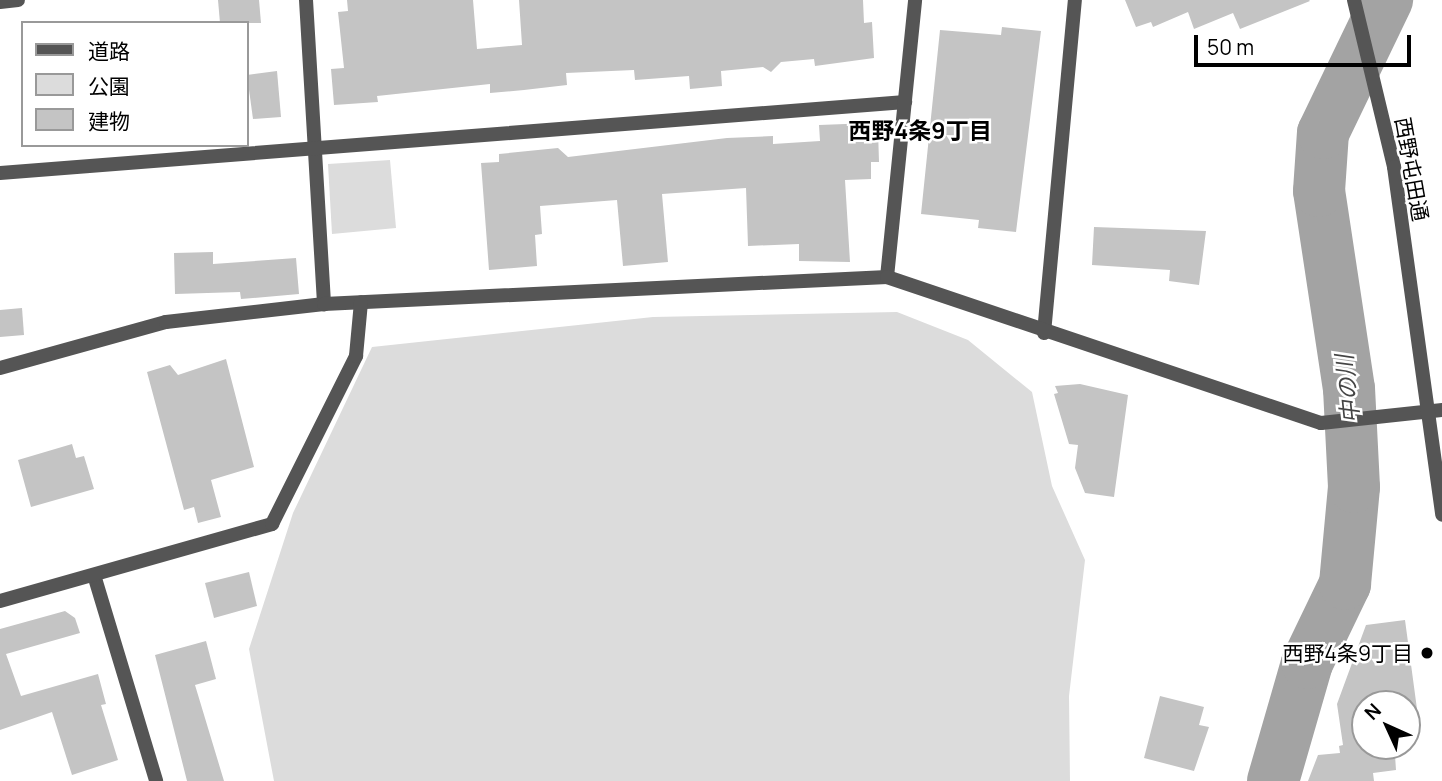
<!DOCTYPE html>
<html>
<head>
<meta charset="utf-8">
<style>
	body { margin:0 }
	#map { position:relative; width:1442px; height:781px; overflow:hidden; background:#fff; font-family:Manrope,"Noto Sans JP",sans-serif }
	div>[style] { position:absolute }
	.green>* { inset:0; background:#dcdcdc }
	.river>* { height:52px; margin:-26px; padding:0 26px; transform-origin:26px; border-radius:26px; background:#a3a3a3 }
	.building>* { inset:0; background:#c4c4c4 }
	.minor>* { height:14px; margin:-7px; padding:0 7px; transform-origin:7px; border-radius:7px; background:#555 }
	.tertiary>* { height:14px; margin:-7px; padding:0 7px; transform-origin:7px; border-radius:7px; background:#555 }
	.dots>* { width:19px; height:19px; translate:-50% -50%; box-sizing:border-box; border:4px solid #fff; border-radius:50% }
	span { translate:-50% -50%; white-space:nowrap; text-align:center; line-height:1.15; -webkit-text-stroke:5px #fff; paint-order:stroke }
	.street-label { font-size:21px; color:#000 }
	.poi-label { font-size:21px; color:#000 }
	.right { translate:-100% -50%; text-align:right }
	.neighbourhood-label { font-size:23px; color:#000; font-weight:700 }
	.water-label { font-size:23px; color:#444; font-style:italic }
	.legend { position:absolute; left:21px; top:21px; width:228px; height:126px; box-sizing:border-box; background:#fff; border:2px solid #999; margin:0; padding:9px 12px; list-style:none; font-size:21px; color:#000 }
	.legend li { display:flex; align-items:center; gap:14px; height:35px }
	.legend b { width:35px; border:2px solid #999 }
	.north { position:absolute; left:1351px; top:690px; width:70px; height:70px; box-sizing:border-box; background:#fff; border:2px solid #999; border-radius:50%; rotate:315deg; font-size:19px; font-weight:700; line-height:28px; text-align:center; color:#000 }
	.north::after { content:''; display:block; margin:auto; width:24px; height:32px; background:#000; clip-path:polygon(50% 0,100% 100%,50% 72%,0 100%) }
	.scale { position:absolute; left:1194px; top:35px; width:217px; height:32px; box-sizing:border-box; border:4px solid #000; border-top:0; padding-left:9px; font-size:21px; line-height:24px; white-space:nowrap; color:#000; -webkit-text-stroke:5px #fff; paint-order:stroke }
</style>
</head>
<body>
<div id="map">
	<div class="green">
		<div style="clip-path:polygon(390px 160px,396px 228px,332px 234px,328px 164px)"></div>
		<div style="clip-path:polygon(897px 312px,968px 340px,1032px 392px,1052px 486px,1085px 560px,1069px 696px,1070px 781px,274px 781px,249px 649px,293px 513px,372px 347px,653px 317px)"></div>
	</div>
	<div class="river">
		<div style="left:1273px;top:781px;width:123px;rotate:-73.9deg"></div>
		<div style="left:1307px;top:663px;width:88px;rotate:-64.3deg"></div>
		<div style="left:1345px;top:584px;width:97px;rotate:-84.7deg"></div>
		<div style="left:1354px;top:487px;width:98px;rotate:-92.9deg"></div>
		<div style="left:1349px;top:389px;width:200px;rotate:-98.6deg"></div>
		<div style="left:1319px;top:191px;width:58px;rotate:-86.1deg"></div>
		<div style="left:1323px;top:133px;width:148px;rotate:-64.3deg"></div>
	</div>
	<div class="building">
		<div style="clip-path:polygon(218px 0,259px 0,261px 23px,220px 23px)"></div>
		<div style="clip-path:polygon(347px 0,473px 0,477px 49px,522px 45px,519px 0,863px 0,864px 23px,872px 22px,874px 58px,815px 66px,814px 59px,781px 62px,771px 72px,763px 67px,721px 71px,722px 86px,690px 89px,689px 76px,635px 80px,634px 70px,566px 73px,567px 85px,524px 90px,490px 93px,490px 84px,377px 96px,378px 102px,334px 105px,331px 69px,344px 68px,338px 12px,348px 11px)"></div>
		<div style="clip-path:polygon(1125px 0,1309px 0,1310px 1px,1240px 29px,1233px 13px,1194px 29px,1188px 12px,1153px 27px,1151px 22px,1136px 27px)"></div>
		<div style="clip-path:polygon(1002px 27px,1041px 31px,1016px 232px,978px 228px,979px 220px,921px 214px,940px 30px,1001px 35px)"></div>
		<div style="clip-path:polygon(277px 71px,281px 117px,253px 119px,247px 75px)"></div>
		<div style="clip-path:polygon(872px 123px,878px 130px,879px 162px,871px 162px,871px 179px,845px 180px,850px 262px,799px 261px,799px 244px,748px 246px,746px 188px,662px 194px,668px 262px,623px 266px,617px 200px,540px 206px,542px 234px,535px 235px,537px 266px,489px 270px,481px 163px,499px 162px,499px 154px,558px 148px,568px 157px,727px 138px,773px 136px,773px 144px,820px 141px,819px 125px)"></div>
		<div style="clip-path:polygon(1094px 227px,1206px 231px,1199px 285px,1169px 281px,1170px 270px,1092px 265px)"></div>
		<div style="clip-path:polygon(213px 252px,213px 264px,296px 258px,299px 294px,241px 299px,240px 292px,175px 294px,174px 253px)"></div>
		<div style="clip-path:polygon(22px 308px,24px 335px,0 337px,0 310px)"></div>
		<div style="clip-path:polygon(226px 359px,254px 467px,211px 480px,221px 517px,198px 523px,194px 507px,184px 510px,147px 372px,170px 365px,178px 375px)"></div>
		<div style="clip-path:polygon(1080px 384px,1128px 395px,1114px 497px,1085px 493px,1075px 468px,1078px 445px,1069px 444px,1054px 394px,1058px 393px,1055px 386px)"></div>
		<div style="clip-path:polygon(72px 444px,76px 458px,84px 456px,94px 489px,31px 507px,18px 460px)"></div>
		<div style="clip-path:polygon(249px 572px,257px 606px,214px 618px,205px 583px)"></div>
		<div style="clip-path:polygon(65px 611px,75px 618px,80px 633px,6px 654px,21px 696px,98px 674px,106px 704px,101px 705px,118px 760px,72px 775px,52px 712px,0 730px,0 629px)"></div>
		<div style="clip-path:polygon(1405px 620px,1417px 709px,1407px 710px,1407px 704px,1365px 704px,1365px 746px,1402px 746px,1403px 754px,1395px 755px,1396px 770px,1373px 773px,1374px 781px,1308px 781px,1318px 755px,1340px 753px,1339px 746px,1343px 745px,1337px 704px,1366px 625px)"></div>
		<div style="clip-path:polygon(206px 641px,216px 679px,195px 685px,224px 781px,187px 781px,155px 655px)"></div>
		<div style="clip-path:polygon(1160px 696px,1204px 707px,1199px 725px,1209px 727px,1194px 771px,1144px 758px)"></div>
	</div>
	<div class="minor">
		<div style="left:306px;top:0;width:305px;rotate:86.6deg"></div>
		<div style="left:0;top:2px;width:18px;rotate:-6deg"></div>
		<div style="left:0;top:173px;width:908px;rotate:-4.49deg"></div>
		<div style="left:887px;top:277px;width:278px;rotate:-84.2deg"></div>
		<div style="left:1044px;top:333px;width:334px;rotate:-84.7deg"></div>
		<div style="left:0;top:368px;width:172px;rotate:-15.5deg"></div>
		<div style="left:166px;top:322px;width:159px;rotate:-6.5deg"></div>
		<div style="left:324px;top:304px;width:564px;rotate:-2.75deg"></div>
		<div style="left:887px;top:277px;width:458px;rotate:18.6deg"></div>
		<div style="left:1321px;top:423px;width:122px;rotate:-6.1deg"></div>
		<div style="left:94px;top:575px;width:215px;rotate:73.2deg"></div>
		<div style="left:0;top:601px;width:283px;rotate:-15.8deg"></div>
		<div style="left:272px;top:524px;width:188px;rotate:-63.4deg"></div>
		<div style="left:356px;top:356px;width:54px;rotate:-84.7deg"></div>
	</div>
	<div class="tertiary">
		<div style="left:1354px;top:0;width:172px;rotate:76.5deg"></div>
		<div style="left:1394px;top:167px;width:351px;rotate:82.1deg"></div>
	</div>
	<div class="dots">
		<div style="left:1427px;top:653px;background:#000"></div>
	</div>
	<div class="street-label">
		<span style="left:1412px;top:169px;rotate:80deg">西野屯田通</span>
	</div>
	<div class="poi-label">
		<span class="right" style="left:1413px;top:653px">西野4条9丁目</span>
	</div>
	<div class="neighbourhood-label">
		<span style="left:920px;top:130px">西野4条9丁目</span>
	</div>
	<div class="water-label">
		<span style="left:1347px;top:389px;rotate:-96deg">中の川</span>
	</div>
	<ul class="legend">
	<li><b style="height:9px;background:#555"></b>道路</li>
	<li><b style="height:19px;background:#dcdcdc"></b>公園</li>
	<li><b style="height:19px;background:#c4c4c4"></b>建物</li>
	</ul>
	<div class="north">N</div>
	<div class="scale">50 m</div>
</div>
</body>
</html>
